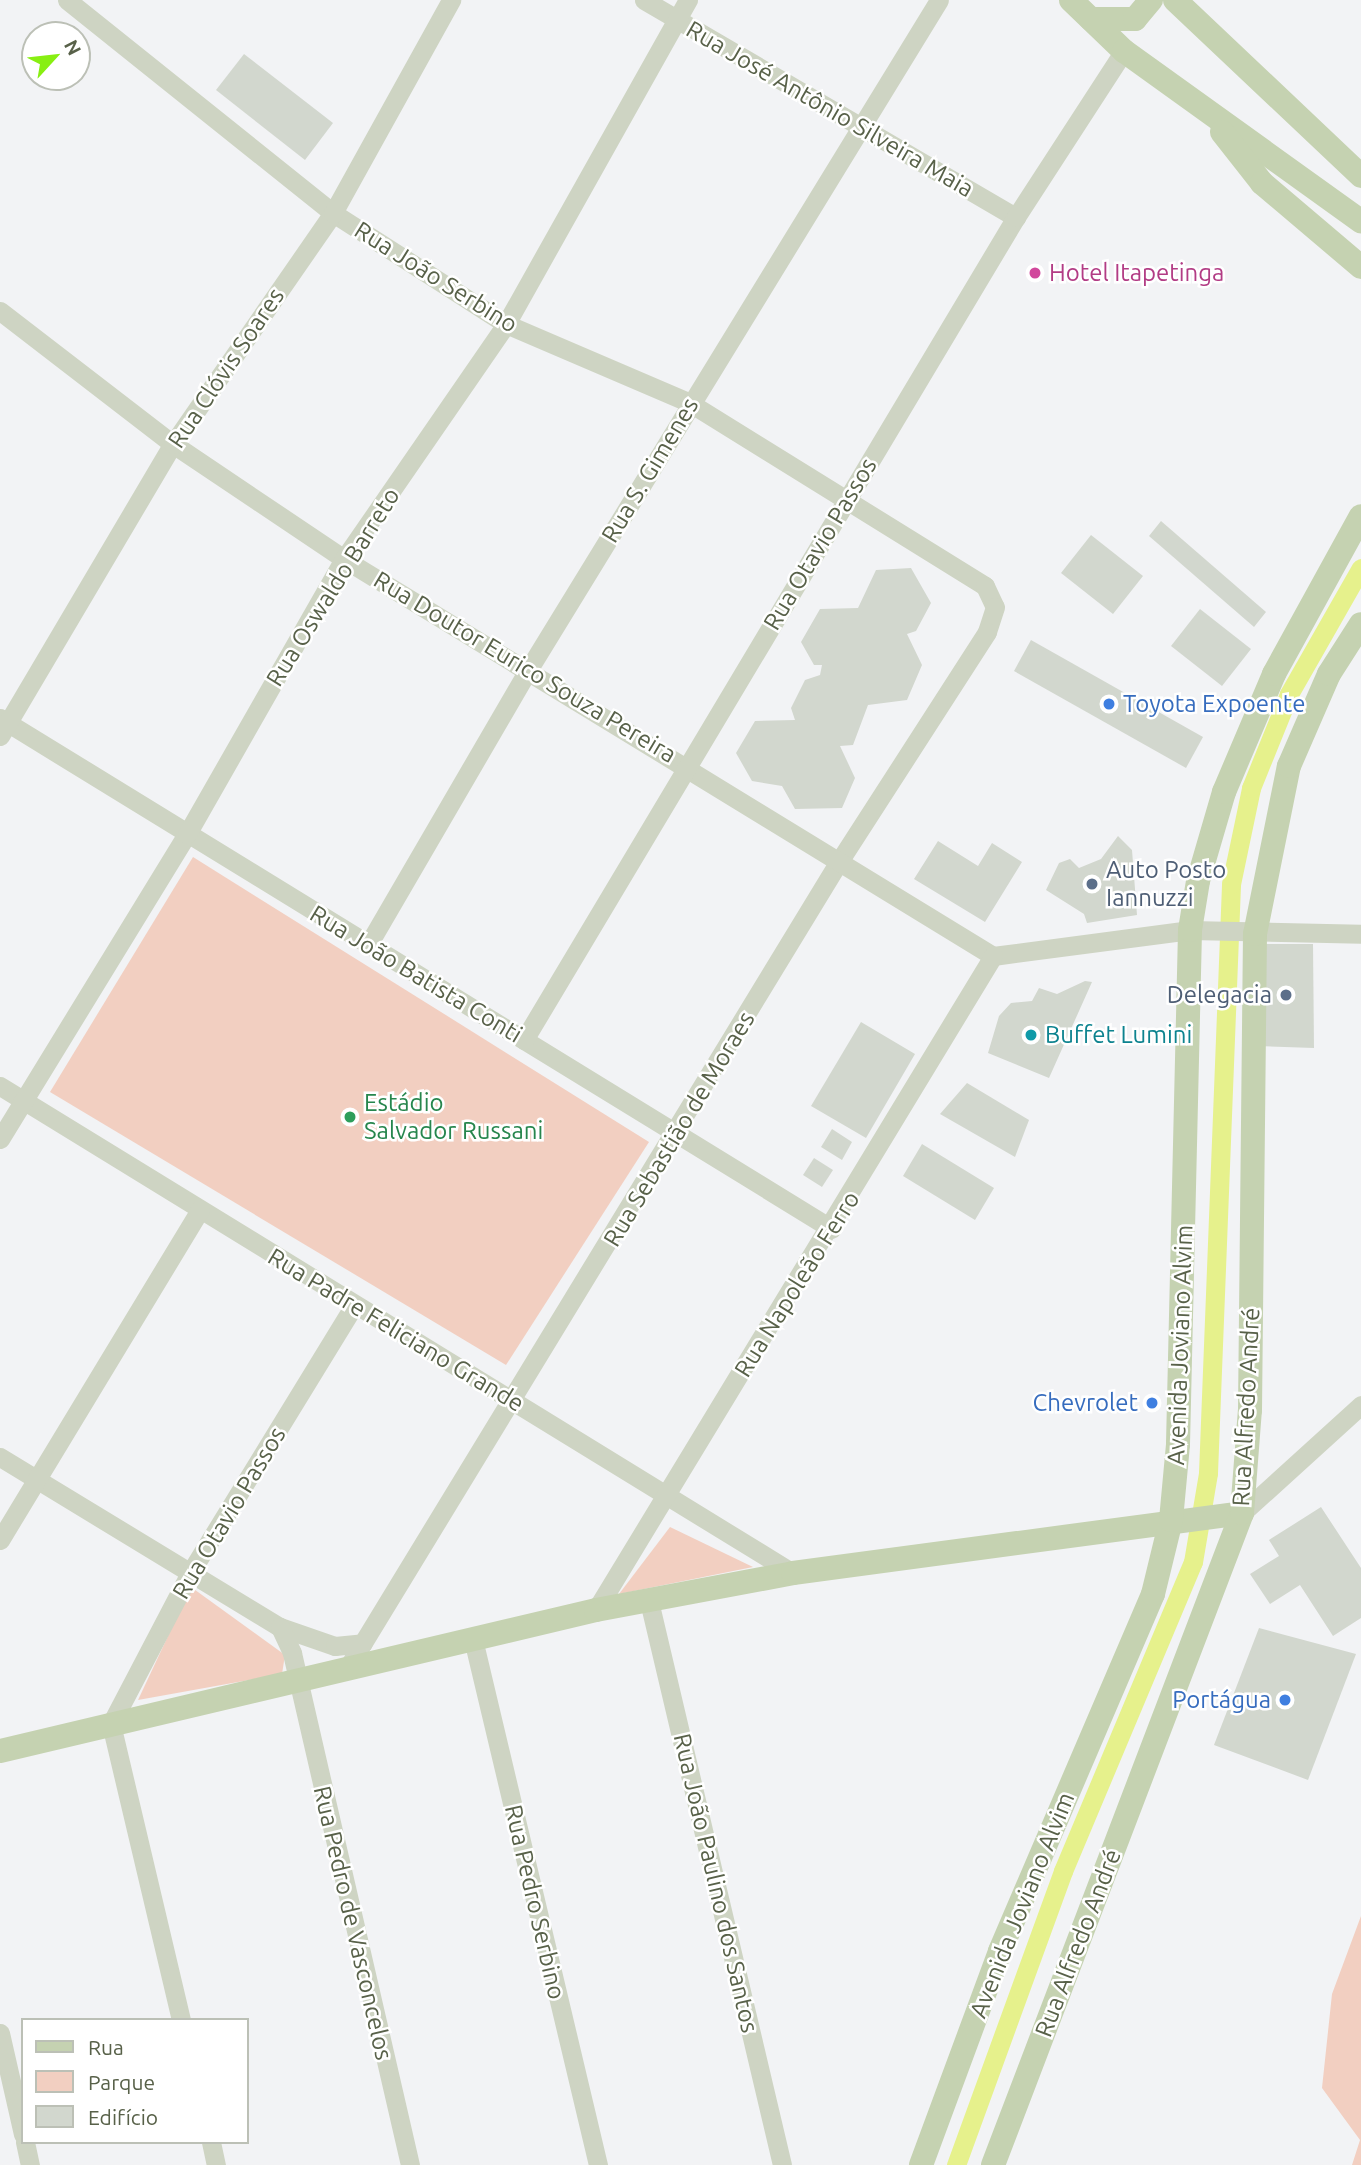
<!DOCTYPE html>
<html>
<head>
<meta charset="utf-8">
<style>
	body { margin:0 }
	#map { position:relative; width:1361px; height:2165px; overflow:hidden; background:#f2f3f5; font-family:Ubuntu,sans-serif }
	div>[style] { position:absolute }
	.green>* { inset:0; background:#f2cfc1 }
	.canal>* { height:19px; margin:-9.5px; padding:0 9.5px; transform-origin:9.5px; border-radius:9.5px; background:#e6f18c }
	.building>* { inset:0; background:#d2d7ce }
	.minor>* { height:19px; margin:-9.5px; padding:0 9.5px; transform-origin:9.5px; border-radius:9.5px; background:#ced4c3 }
	.major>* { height:24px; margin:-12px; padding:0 12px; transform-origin:12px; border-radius:12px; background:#c5d2b1 }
	.dots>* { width:19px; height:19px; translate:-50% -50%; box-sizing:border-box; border:4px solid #fff; border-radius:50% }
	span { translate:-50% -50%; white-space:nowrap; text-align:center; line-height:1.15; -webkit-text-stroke:5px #fff; paint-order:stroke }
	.street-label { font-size:24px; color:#586149 }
	.hotel-label { font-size:24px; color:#b23c85 }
	.left { translate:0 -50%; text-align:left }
	.shop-label { font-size:24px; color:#366cbe }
	.right { translate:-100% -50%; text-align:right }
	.service-label { font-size:24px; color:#4e5e75 }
	.culture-label { font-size:24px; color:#0d838f }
	.leisure-label { font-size:24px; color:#27864d }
	.legend { position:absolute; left:21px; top:2018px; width:228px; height:126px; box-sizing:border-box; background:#fff; border:2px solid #bcc0b6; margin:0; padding:9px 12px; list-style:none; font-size:21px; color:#586149 }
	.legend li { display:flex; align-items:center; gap:14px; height:35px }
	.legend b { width:35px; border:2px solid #bcc0b6 }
	.north { position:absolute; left:21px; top:21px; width:70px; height:70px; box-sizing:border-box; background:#fff; border:2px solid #bcc0b6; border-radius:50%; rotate:63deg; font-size:19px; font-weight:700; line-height:28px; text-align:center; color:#586149 }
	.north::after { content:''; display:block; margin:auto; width:24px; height:32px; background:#88ef12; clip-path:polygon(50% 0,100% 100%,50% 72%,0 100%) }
</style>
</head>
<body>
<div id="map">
	<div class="green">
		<div style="clip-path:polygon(193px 857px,649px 1142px,506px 1365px,50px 1092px)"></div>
		<div style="clip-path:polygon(670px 1527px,753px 1567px,619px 1594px)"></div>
		<div style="clip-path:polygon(191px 1587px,285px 1655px,282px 1674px,138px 1700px)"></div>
		<div style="clip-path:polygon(1361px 1916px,1361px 2165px,1352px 2165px,1360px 2140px,1322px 2088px,1332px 1994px)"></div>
	</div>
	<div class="canal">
		<div style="left:956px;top:2165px;width:313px;rotate:-70deg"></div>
		<div style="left:1063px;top:1871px;width:335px;rotate:-67.2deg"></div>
		<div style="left:1193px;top:1562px;width:90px;rotate:-80.4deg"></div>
		<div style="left:1208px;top:1473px;width:589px;rotate:-87.76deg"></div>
		<div style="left:1231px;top:884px;width:98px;rotate:-78.2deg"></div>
		<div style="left:1251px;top:788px;width:101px;rotate:-68deg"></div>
		<div style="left:1289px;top:694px;width:145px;rotate:-60.3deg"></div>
	</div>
	<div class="building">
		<div style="clip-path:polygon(244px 54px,333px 123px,305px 160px,216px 90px)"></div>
		<div style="clip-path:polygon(1161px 521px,1266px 612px,1254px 627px,1149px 536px)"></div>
		<div style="clip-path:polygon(1091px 535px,1143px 576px,1113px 614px,1061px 573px)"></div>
		<div style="clip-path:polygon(911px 568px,931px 603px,916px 631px,907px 634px,922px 665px,907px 700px,868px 705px,853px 745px,840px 746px,855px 778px,842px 808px,795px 809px,782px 786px,752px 781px,736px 753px,755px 721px,795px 720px,791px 708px,805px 680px,820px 675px,822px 665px,814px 665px,801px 642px,820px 609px,858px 608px,876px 570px)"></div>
		<div style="clip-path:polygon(1200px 609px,1251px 649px,1222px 686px,1171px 646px)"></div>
		<div style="clip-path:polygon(1031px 640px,1203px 737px,1186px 768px,1014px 671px)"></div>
		<div style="clip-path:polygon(1118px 836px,1132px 850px,1137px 915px,1087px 923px,1084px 914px,1046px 890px,1059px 863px,1070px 859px,1079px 868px,1101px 859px)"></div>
		<div style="clip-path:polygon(938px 841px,978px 866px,992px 843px,1022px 862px,985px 922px,914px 879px)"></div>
		<div style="clip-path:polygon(1259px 944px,1313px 944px,1314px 1048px,1258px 1046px)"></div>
		<div style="clip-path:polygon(1085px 981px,1092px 982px,1049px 1078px,988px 1053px,999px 1016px,1011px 1003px,1032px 1001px,1039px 988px,1057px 994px)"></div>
		<div style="clip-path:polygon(861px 1022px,915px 1054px,866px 1138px,811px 1106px)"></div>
		<div style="clip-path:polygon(967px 1083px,1029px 1120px,1015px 1157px,940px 1114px)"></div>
		<div style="clip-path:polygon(832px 1129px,852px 1142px,842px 1160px,821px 1147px)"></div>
		<div style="clip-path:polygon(922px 1144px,994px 1188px,975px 1220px,903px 1176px)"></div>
		<div style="clip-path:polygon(814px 1158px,833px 1170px,822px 1187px,803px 1175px)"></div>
		<div style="clip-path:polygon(1321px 1507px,1361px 1568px,1361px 1618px,1333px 1636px,1300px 1585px,1270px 1604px,1250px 1574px,1279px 1556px,1269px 1540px)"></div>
		<div style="clip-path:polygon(1259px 1628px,1356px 1654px,1308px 1780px,1214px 1745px)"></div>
	</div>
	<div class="minor">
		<div style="left:67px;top:0;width:341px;rotate:38.7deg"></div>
		<div style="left:333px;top:213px;width:206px;rotate:32.7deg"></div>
		<div style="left:506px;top:324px;width:200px;rotate:23.2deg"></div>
		<div style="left:690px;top:403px;width:347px;rotate:31.8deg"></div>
		<div style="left:985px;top:586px;width:23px;rotate:65deg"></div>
		<div style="left:995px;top:607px;width:26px;rotate:108deg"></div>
		<div style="left:987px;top:632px;width:275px;rotate:122.8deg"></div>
		<div style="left:838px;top:863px;width:944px;rotate:121.35deg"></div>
		<div style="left:644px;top:0;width:431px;rotate:30.3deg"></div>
		<div style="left:0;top:311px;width:218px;rotate:37.6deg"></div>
		<div style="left:173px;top:444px;width:206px;rotate:33.9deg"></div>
		<div style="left:344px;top:559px;width:761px;rotate:31.45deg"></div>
		<div style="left:0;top:718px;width:976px;rotate:31.56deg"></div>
		<div style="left:0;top:736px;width:339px;rotate:-59.4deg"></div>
		<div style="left:173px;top:444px;width:281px;rotate:-55.3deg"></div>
		<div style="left:333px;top:213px;width:244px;rotate:-61deg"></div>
		<div style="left:368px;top:945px;width:322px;rotate:-59.8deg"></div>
		<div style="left:530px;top:667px;width:782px;rotate:-58.48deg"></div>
		<div style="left:993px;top:956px;width:199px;rotate:-7.5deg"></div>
		<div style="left:1190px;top:930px;width:171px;rotate:1.3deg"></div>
		<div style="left:524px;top:1040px;width:959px;rotate:-59.13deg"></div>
		<div style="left:1016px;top:217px;width:198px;rotate:-57deg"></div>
		<div style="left:0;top:1086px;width:931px;rotate:31.56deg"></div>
		<div style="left:0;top:1139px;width:358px;rotate:-58.5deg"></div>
		<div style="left:187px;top:834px;width:317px;rotate:-60.3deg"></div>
		<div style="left:344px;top:559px;width:285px;rotate:-55.4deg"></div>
		<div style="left:506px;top:324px;width:372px;rotate:-60.7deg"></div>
		<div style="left:0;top:1457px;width:328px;rotate:31.3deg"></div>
		<div style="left:280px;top:1627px;width:58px;rotate:19.1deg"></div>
		<div style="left:335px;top:1646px;width:28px;rotate:-6deg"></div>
		<div style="left:1242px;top:1513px;width:161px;rotate:-42.2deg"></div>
		<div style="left:0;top:1540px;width:386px;rotate:-58.8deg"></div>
		<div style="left:649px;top:1601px;width:579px;rotate:76.73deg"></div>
		<div style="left:596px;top:1610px;width:765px;rotate:-58.74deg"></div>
		<div style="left:280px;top:1627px;width:29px;rotate:65deg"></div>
		<div style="left:292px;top:1653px;width:525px;rotate:77.02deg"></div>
		<div style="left:473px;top:1639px;width:541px;rotate:76.63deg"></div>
		<div style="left:181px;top:2020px;width:304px;rotate:-103.3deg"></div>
		<div style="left:111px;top:1724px;width:170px;rotate:-62.4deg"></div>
		<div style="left:190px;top:1573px;width:314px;rotate:-58.5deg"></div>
		<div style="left:0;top:2033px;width:104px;rotate:77.2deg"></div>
		<div style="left:25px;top:2142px;width:24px;rotate:78deg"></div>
		<div style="left:211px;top:2142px;width:24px;rotate:78deg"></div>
	</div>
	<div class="major">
		<div style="left:1071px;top:0;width:74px;rotate:43.9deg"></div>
		<div style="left:1124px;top:51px;width:292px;rotate:35.7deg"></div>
		<div style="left:1175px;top:0;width:256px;rotate:43.4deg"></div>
		<div style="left:1091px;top:19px;width:44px"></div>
		<div style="left:1135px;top:19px;width:25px;rotate:-50deg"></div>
		<div style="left:1222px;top:132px;width:65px;rotate:51.9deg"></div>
		<div style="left:1262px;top:183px;width:130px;rotate:40.3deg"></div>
		<div style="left:0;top:1751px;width:612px;rotate:-13.31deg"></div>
		<div style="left:596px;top:1610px;width:200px;rotate:-10.6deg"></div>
		<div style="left:793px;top:1573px;width:453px;rotate:-7.6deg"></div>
		<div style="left:921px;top:2165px;width:228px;rotate:-69.7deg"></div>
		<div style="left:1000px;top:1951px;width:388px;rotate:-66.8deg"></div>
		<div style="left:1153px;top:1594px;width:76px;rotate:-76.3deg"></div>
		<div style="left:1171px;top:1520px;width:76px;rotate:-84.7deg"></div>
		<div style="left:1178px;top:1444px;width:514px;rotate:-88.66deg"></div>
		<div style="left:1190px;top:930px;width:50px;rotate:-80.7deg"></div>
		<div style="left:1198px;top:881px;width:93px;rotate:-73.7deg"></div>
		<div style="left:1224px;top:792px;width:128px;rotate:-67deg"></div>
		<div style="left:1274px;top:674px;width:180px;rotate:-61.2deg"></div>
		<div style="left:993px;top:2165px;width:698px;rotate:-69.1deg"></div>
		<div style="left:1242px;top:1513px;width:103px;rotate:-85.6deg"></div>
		<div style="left:1250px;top:1410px;width:476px;rotate:-89.4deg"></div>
		<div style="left:1255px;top:934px;width:171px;rotate:-78.6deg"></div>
		<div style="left:1289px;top:766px;width:100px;rotate:-66.5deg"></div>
		<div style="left:1329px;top:674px;width:59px;rotate:-57.4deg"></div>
	</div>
	<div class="dots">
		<div style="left:1035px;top:273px;background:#d1479c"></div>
		<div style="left:1109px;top:704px;background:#3f7fe0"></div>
		<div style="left:1092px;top:884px;background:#5c6f8a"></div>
		<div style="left:1286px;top:995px;background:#5c6f8a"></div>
		<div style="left:1031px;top:1035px;background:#0f9aa8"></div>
		<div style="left:350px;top:1117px;background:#2e9e5b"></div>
		<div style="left:1152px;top:1403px;background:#3f7fe0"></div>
		<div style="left:1285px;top:1700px;background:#3f7fe0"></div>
	</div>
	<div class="street-label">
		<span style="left:830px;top:109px;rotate:30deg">Rua José Antônio Silveira Maia</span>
		<span style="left:436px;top:277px;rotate:32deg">Rua João Serbino</span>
		<span style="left:226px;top:368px;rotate:-56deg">Rua Clóvis Soares</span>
		<span style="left:650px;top:470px;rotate:-59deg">Rua S. Gimenes</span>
		<span style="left:820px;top:544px;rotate:-59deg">Rua Otavio Passos</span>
		<span style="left:333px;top:587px;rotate:-58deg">Rua Oswaldo Barreto</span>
		<span style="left:525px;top:667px;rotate:31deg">Rua Doutor Eurico Souza Pereira</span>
		<span style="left:416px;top:974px;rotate:31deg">Rua João Batista Conti</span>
		<span style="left:679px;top:1129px;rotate:-59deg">Rua Sebastião de Moraes</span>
		<span style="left:797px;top:1284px;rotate:-58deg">Rua Napoleão Ferro</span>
		<span style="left:396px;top:1330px;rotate:31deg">Rua Padre Feliciano Grande</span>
		<span style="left:1180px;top:1345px;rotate:-88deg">Avenida Joviano Alvim</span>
		<span style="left:1246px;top:1407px;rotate:-87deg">Rua Alfredo André</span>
		<span style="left:229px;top:1513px;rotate:-59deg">Rua Otavio Passos</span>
		<span style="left:716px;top:1883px;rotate:77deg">Rua João Paulino dos Santos</span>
		<span style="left:535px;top:1902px;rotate:77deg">Rua Pedro Serbino</span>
		<span style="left:1022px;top:1905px;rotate:-68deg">Avenida Joviano Alvim</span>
		<span style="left:353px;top:1923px;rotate:77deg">Rua Pedro de Vasconcelos</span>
		<span style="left:1078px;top:1943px;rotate:-69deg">Rua Alfredo André</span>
	</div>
	<div class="hotel-label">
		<span class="left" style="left:1049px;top:273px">Hotel Itapetinga</span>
	</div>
	<div class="shop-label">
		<span class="left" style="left:1123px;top:704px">Toyota Expoente</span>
		<span class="right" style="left:1138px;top:1403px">Chevrolet</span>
		<span class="right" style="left:1271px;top:1700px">Portágua</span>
	</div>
	<div class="service-label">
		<span class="left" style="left:1106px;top:884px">Auto Posto<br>Iannuzzi</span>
		<span class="right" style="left:1272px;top:995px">Delegacia</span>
	</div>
	<div class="culture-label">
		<span class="left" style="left:1045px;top:1035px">Buffet Lumini</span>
	</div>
	<div class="leisure-label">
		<span class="left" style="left:364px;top:1117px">Estádio<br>Salvador Russani</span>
	</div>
	<ul class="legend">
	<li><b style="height:9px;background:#c5d2b1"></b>Rua</li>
	<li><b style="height:19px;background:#f2cfc1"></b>Parque</li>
	<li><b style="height:19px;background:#d2d7ce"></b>Edifício</li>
	</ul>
	<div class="north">N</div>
</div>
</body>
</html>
